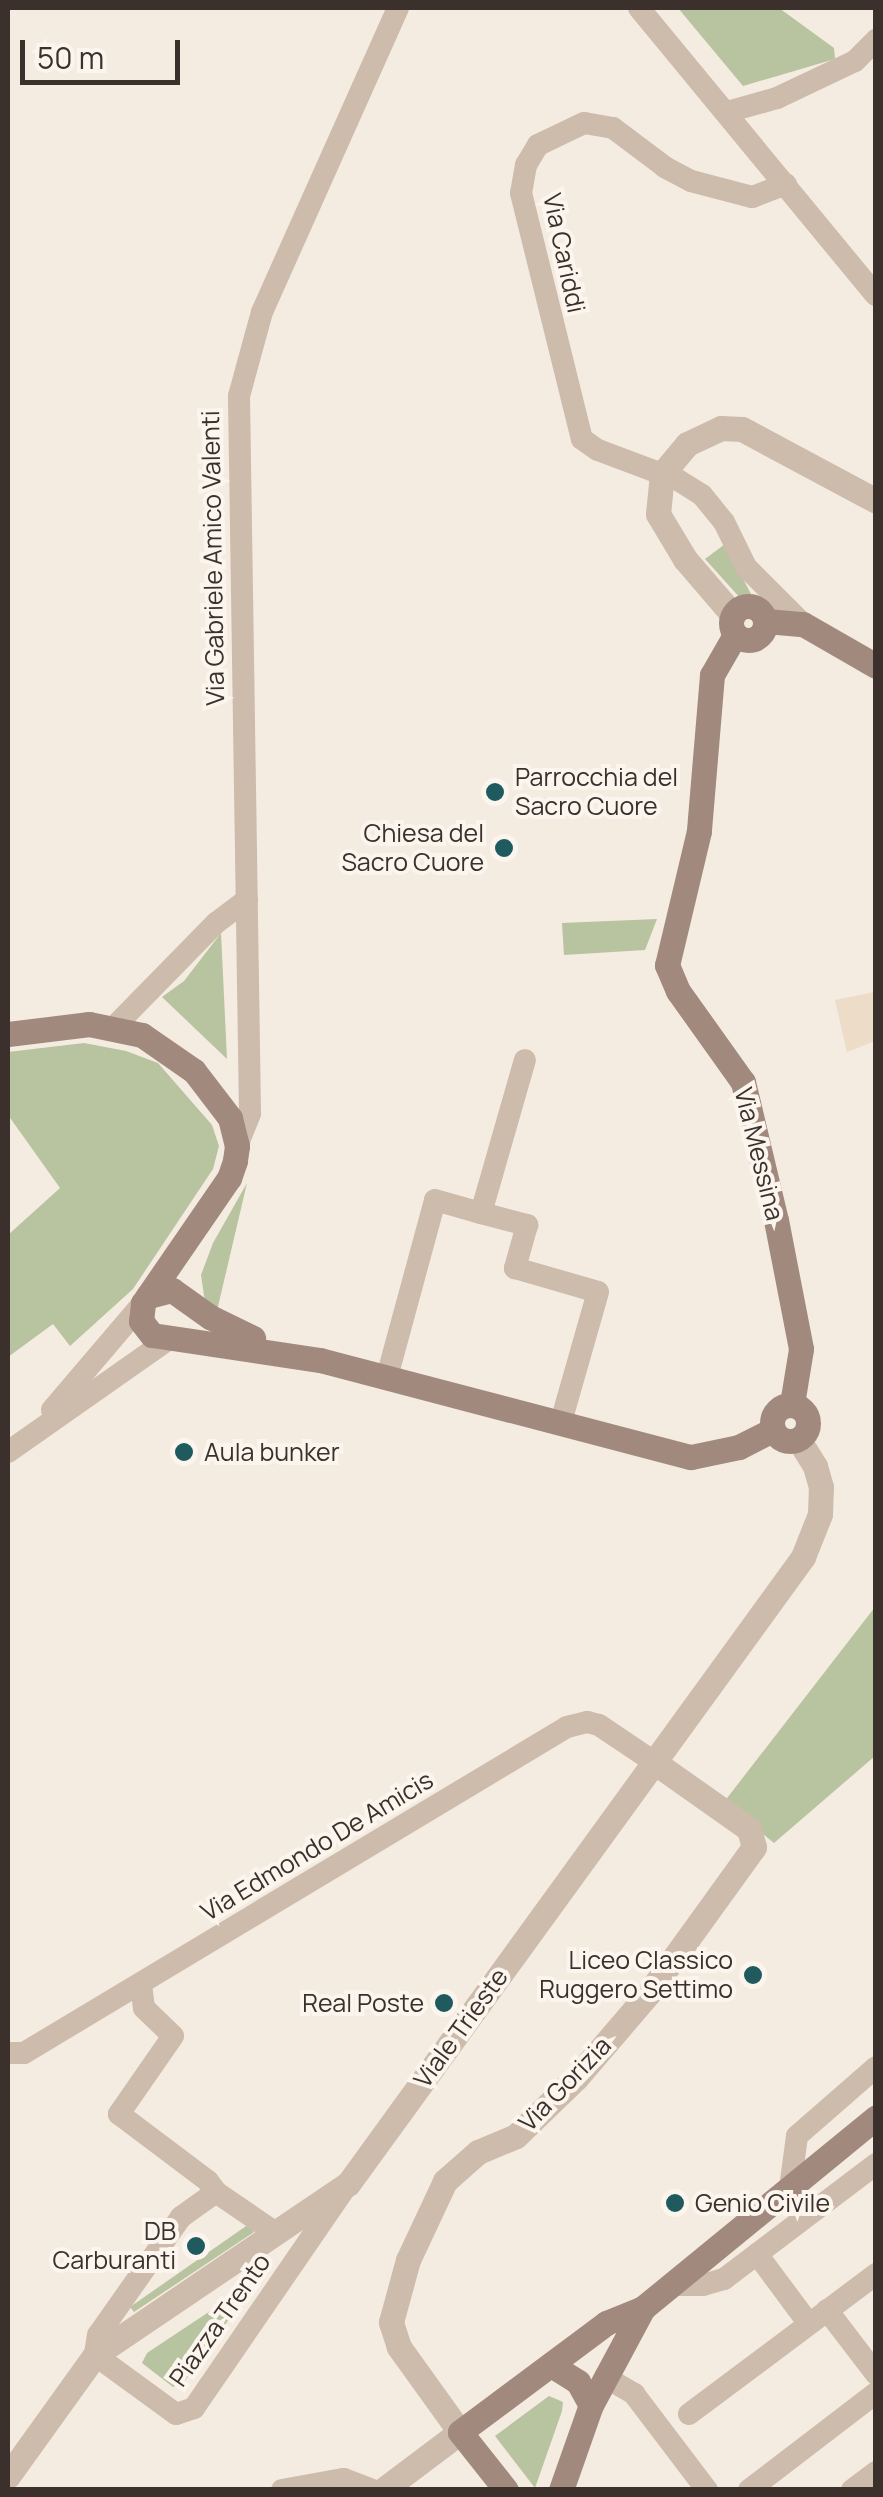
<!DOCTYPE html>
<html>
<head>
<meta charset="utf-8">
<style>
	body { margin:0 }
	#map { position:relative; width:883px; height:2497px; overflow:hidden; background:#f4ebe1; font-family:Manrope,sans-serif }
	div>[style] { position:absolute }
	.green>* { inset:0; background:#b8c4a0 }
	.plaza>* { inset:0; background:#ecdcc8 }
	.minor>* { height:22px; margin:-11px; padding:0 11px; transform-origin:11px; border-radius:11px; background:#cdbbac }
	.tertiary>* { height:25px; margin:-12.5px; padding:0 12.5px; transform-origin:12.5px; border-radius:12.5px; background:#cdbbac }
	.secondary>* { height:25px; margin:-12.5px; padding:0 12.5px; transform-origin:12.5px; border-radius:12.5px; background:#a18a7d }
	.secondary>.ring { margin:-12.5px; padding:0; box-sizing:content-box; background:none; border:25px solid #a18a7d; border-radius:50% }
	.dots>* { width:28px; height:28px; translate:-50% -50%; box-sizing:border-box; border:5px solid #fbf5ee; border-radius:50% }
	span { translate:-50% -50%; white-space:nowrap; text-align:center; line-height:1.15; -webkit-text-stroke:8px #fbf5ee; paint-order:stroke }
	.street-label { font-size:25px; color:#3b302b }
	.poi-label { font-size:25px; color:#3b302b }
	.left { translate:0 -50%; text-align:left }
	.right { translate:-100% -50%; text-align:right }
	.frame { position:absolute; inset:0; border:10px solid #3b302b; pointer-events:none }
	.scale { position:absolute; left:20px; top:40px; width:160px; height:45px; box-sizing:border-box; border:5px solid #3b302b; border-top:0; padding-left:12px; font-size:30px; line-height:35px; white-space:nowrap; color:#3b302b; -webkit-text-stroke:8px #fbf5ee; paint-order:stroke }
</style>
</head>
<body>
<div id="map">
	<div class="green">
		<div style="clip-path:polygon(678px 8px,779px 8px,834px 48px,835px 59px,743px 86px)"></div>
		<div style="clip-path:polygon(725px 544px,751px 594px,741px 599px,705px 559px)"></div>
		<div style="clip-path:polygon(657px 919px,645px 950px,564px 955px,562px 923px)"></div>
		<div style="clip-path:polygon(221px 933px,227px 1059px,162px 997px,184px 981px)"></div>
		<div style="clip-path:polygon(84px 1043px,126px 1051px,158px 1063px,212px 1125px,219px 1146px,213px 1169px,133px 1289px,70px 1346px,53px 1324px,8px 1357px,8px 1235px,60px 1188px,8px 1115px,8px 1052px)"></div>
		<div style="clip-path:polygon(247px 1183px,216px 1315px,205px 1302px,201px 1275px,213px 1243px)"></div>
		<div style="clip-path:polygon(875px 1607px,875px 1756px,774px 1843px,724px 1802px)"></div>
		<div style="clip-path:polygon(249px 2224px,254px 2232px,134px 2312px,130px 2307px)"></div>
		<div style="clip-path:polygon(257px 2280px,184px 2382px,173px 2387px,142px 2363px,147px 2353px)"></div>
		<div style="clip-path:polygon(549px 2396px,563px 2402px,562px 2411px,535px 2488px,495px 2436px)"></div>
	</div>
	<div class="plaza">
		<div style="clip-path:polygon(875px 992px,875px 1041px,847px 1052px,835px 1000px)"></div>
	</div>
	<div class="minor">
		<div style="left:639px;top:8px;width:372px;rotate:50.5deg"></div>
		<div style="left:727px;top:112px;width:52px;rotate:-15.6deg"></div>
		<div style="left:777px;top:98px;width:86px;rotate:-25.4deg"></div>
		<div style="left:855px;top:61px;width:30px;rotate:-45deg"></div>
		<div style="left:786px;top:184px;width:36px;rotate:159deg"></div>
		<div style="left:752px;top:197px;width:63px;rotate:-165.3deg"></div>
		<div style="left:691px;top:181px;width:30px;rotate:-152deg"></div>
		<div style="left:665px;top:167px;width:65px;rotate:-143.1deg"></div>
		<div style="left:613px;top:128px;width:29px;rotate:-170deg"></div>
		<div style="left:584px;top:123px;width:51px;rotate:154.4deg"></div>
		<div style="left:538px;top:145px;width:23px;rotate:121deg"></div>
		<div style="left:526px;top:165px;width:28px;rotate:100deg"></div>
		<div style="left:521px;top:193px;width:253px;rotate:76.1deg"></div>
		<div style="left:582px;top:439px;width:19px;rotate:35deg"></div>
		<div style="left:598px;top:450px;width:85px;rotate:20.6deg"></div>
		<div style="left:678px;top:480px;width:28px;rotate:32deg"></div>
		<div style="left:702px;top:495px;width:35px;rotate:51deg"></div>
		<div style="left:724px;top:522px;width:50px;rotate:63.9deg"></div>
		<div style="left:746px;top:567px;width:81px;rotate:45deg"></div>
		<div style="left:115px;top:1026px;width:144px;rotate:-45.6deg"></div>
		<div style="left:216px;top:923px;width:39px;rotate:-37deg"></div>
		<div style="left:237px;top:1146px;width:35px;rotate:-68deg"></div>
		<div style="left:250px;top:1113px;width:717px;rotate:-90.88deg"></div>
		<div style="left:239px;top:396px;width:87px;rotate:-74.7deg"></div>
		<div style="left:262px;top:312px;width:333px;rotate:-65.9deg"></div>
		<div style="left:481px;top:1213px;width:48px;rotate:14.6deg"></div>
		<div style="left:527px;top:1225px;width:45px;rotate:105.6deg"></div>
		<div style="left:515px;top:1268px;width:86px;rotate:16.1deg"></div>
		<div style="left:598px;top:1292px;width:135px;rotate:105.9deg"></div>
		<div style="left:387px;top:1377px;width:183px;rotate:-74.8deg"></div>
		<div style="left:435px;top:1200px;width:48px;rotate:15.8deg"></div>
		<div style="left:481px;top:1213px;width:159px;rotate:-74deg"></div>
		<div style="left:52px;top:1410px;width:140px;rotate:-49.6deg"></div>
		<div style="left:8px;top:1452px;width:198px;rotate:-35.1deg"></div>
		<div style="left:141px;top:1984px;width:24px;rotate:83deg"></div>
		<div style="left:144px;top:2008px;width:40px;rotate:44deg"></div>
		<div style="left:173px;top:2036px;width:95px;rotate:124.7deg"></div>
		<div style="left:119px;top:2114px;width:111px;rotate:37deg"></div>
		<div style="left:208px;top:2181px;width:14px;rotate:54deg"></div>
		<div style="left:8px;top:2053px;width:16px"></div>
		<div style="left:24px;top:2053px;width:633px;rotate:-30.98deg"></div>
		<div style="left:567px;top:1727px;width:21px;rotate:-14deg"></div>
		<div style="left:587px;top:1722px;width:12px;rotate:14deg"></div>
		<div style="left:599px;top:1725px;width:66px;rotate:33.9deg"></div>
		<div style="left:790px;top:2188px;width:52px;rotate:-82.3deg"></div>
		<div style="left:797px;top:2136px;width:105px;rotate:-41.1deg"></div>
		<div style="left:276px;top:2233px;width:73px;rotate:-145.7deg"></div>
		<div style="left:216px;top:2192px;width:43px;rotate:144.5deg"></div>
		<div style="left:181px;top:2217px;width:144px;rotate:125.1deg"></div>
		<div style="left:98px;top:2335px;width:20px;rotate:99deg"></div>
		<div style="left:95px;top:2355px;width:100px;rotate:36.1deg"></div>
		<div style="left:176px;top:2414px;width:19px;rotate:-18deg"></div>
		<div style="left:194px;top:2408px;width:268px;rotate:-55.5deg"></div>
		<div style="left:757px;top:2254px;width:87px;rotate:53.4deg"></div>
		<div style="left:672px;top:2285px;width:31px"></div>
		<div style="left:703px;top:2285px;width:22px;rotate:-16deg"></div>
		<div style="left:724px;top:2279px;width:191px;rotate:-37.1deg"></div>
		<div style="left:827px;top:2310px;width:81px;rotate:52.6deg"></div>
		<div style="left:605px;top:2377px;width:34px;rotate:30deg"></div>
		<div style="left:634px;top:2394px;width:121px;rotate:52.8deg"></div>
		<div style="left:689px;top:2414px;width:234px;rotate:-36.8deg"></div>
		<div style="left:282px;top:2490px;width:63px;rotate:-10.1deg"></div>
		<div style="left:344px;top:2479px;width:30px;rotate:21deg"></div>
		<div style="left:749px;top:2490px;width:160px;rotate:-37.4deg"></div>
		<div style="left:852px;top:2490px;width:30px;rotate:-37deg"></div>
	</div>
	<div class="tertiary">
		<div style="left:733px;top:615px;width:74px;rotate:-130.6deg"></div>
		<div style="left:685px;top:559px;width:52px;rotate:-121deg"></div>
		<div style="left:658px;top:514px;width:40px;rotate:-84.3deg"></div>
		<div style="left:662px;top:474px;width:39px;rotate:-50deg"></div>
		<div style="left:687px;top:444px;width:38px;rotate:-25deg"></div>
		<div style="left:721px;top:428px;width:21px;rotate:3deg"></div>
		<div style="left:742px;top:429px;width:152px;rotate:28.2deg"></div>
		<div style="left:8px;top:2476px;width:149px;rotate:-54.3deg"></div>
		<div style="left:95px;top:2355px;width:305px;rotate:-34.1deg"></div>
		<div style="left:348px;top:2184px;width:775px;rotate:-54.03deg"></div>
		<div style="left:803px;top:1557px;width:46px;rotate:-68.4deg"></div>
		<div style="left:820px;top:1514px;width:27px;rotate:-88deg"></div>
		<div style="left:821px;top:1487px;width:22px;rotate:-106deg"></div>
		<div style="left:815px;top:1466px;width:31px;rotate:-122deg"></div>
		<div style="left:383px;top:2490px;width:96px;rotate:-37deg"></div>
		<div style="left:460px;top:2432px;width:105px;rotate:-125.7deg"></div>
		<div style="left:399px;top:2347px;width:26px;rotate:-108deg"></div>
		<div style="left:391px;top:2322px;width:64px;rotate:-74.7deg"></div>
		<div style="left:408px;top:2260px;width:87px;rotate:-64.9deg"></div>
		<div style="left:445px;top:2181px;width:44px;rotate:-41.3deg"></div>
		<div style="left:478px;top:2152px;width:41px;rotate:-22.8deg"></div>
		<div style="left:516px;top:2136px;width:83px;rotate:-44deg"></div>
		<div style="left:576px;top:2078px;width:111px;rotate:-49.4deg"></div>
		<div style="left:648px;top:1994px;width:181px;rotate:-54.2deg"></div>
		<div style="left:754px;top:1847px;width:19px;rotate:-106deg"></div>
		<div style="left:749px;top:1829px;width:116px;rotate:-144.8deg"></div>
	</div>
	<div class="secondary">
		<div class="ring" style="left:731px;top:606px;width:9px;height:9px"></div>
		<div style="left:766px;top:621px;width:37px;rotate:5deg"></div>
		<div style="left:803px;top:624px;width:84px;rotate:29.9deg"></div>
		<div style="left:735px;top:635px;width:46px;rotate:119.9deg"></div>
		<div style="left:712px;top:675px;width:157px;rotate:94.8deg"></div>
		<div style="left:699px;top:831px;width:138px;rotate:103.4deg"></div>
		<div style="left:667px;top:965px;width:28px;rotate:67deg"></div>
		<div style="left:678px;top:991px;width:112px;rotate:54.5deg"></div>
		<div style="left:743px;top:1082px;width:142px;rotate:76.6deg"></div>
		<div style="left:776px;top:1220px;width:131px;rotate:79deg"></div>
		<div style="left:801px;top:1349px;width:56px;rotate:99.3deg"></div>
		<div style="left:8px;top:1034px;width:82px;rotate:-7deg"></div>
		<div style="left:89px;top:1024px;width:54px;rotate:11.7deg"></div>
		<div style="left:142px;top:1035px;width:63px;rotate:34.7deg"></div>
		<div style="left:194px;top:1071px;width:59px;rotate:52.5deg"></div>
		<div style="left:230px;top:1118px;width:29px;rotate:76deg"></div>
		<div style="left:237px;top:1146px;width:15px;rotate:98deg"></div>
		<div style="left:235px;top:1161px;width:18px;rotate:109deg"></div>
		<div style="left:229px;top:1178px;width:152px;rotate:124.5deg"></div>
		<div style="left:143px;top:1303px;width:18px;rotate:96deg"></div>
		<div style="left:141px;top:1321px;width:18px;rotate:52deg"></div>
		<div style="left:152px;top:1335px;width:170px;rotate:8.5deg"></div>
		<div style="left:320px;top:1360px;width:383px;rotate:14.7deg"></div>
		<div style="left:691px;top:1457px;width:49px;rotate:-11.8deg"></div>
		<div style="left:739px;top:1447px;width:38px;rotate:-27deg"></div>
		<div style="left:148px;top:1296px;width:25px;rotate:-14deg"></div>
		<div style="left:172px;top:1290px;width:47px;rotate:35.4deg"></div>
		<div style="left:210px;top:1317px;width:48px;rotate:26deg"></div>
		<div class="ring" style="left:772px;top:1405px;width:11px;height:11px"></div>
		<div style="left:551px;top:2365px;width:32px;rotate:32deg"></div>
		<div style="left:578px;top:2382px;width:26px;rotate:61deg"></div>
		<div style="left:506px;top:2490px;width:74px;rotate:-128.4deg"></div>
		<div style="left:460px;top:2432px;width:182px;rotate:-36.7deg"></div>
		<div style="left:606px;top:2323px;width:40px;rotate:-22deg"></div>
		<div style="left:643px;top:2308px;width:301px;rotate:-39.3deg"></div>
		<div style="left:561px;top:2490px;width:90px;rotate:-70.6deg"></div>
		<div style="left:591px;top:2405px;width:110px;rotate:-61.8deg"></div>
	</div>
	<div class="dots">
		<div style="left:495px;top:792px;background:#1f5a5e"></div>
		<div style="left:504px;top:848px;background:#1f5a5e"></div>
		<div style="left:184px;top:1452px;background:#1f5a5e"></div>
		<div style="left:753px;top:1975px;background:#1f5a5e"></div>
		<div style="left:444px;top:2003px;background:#1f5a5e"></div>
		<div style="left:675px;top:2203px;background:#1f5a5e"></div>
		<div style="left:196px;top:2246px;background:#1f5a5e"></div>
	</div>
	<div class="street-label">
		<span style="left:564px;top:253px;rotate:78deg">Via Cariddi</span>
		<span style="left:213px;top:558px;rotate:-91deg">Via Gabriele Amico Valenti</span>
		<span style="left:759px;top:1154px;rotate:76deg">Via Messina</span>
		<span style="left:317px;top:1846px;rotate:-31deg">Via Edmondo De Amicis</span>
		<span style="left:461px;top:2028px;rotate:-54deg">Viale Trieste</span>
		<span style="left:565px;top:2084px;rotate:-46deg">Via Gorizia</span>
		<span style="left:220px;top:2320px;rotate:-55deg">Piazza Trento</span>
	</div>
	<div class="poi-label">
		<span class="left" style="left:515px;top:792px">Parrocchia del<br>Sacro Cuore</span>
		<span class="right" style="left:484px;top:848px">Chiesa del<br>Sacro Cuore</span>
		<span class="left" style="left:204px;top:1452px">Aula bunker</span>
		<span class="right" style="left:733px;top:1975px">Liceo Classico<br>Ruggero Settimo</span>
		<span class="right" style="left:424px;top:2003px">Real Poste</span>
		<span class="left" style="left:695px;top:2203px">Genio Civile</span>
		<span class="right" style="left:176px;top:2246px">DB<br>Carburanti</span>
	</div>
	<div class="frame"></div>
	<div class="scale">50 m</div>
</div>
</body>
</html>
